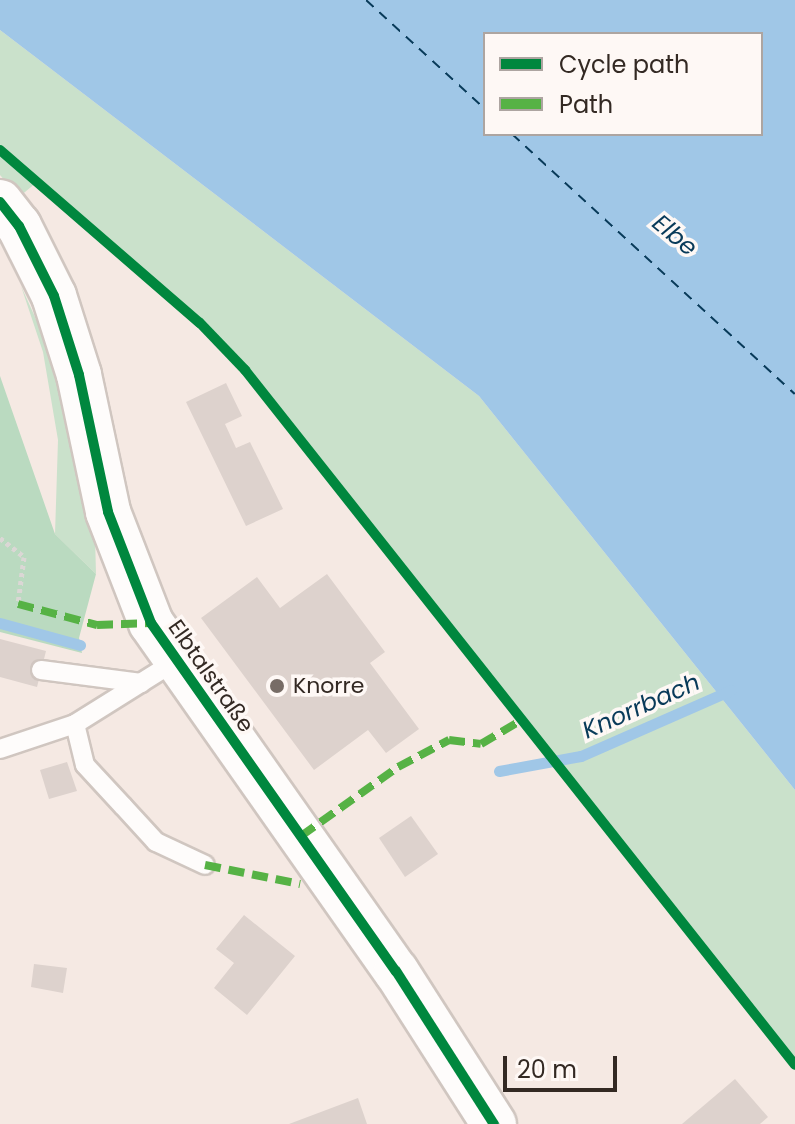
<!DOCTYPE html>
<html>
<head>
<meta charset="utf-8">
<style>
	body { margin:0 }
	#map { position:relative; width:795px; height:1124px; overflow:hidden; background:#f5e9e3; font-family:Poppins,sans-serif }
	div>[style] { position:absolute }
	.green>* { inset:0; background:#cae1cb }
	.forest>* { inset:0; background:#badac0 }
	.water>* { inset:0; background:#a0c7e7 }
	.stream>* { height:11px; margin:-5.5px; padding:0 5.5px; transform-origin:5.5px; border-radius:5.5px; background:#a0c7e7 }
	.ferry>* { height:2px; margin-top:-1px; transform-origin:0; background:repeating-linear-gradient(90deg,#083a59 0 10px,transparent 0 18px) }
	.building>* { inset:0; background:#ddd2cd }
	.path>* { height:5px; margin-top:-2.5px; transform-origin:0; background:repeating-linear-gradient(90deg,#dbd7d5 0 4px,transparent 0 8px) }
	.roads { filter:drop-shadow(2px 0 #d0c6c0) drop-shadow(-2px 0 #d0c6c0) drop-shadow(0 2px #d0c6c0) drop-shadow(0 -2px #d0c6c0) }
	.service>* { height:18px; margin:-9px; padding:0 9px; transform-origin:9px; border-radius:9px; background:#fefcfb }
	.tertiary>* { height:44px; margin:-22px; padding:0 22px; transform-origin:22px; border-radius:22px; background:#fefcfb }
	.quiet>* { height:8px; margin-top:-4px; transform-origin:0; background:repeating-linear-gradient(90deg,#56b245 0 16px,transparent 0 24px) }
	.cycleway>* { height:10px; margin:-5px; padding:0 5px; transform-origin:5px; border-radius:5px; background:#00873e }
	.dots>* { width:22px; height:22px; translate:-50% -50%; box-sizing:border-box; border:4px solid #fef8f5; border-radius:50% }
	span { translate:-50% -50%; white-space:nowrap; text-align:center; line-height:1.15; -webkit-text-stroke:7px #fef8f5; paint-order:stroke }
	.street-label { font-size:22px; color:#332923 }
	.poi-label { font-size:22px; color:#332923 }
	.left { translate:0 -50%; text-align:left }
	.water-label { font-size:24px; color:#083a59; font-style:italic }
	.legend { position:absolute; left:483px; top:32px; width:280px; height:104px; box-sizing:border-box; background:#fef8f5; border:2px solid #ada5a1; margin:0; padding:10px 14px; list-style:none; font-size:24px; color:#332923 }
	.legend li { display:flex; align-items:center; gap:16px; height:40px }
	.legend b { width:40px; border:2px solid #ada5a1 }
	.scale { position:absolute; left:503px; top:1056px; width:114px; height:36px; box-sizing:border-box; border:4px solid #332923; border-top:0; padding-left:10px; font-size:24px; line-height:28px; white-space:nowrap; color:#332923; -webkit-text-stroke:6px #fef8f5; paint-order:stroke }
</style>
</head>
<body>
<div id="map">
	<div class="green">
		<div style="clip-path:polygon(0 30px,479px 396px,795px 790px,795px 1065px,245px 370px,200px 323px,37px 182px,19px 197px,0 175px)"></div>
		<div style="clip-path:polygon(21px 286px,49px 348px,95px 536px,96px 574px,55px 534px,58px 440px,43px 352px)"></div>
	</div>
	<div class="forest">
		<div style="clip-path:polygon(0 376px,55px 534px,96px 574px,79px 638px,82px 653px,0 632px)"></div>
	</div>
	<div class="water">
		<div style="clip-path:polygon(evenodd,0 0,795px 0,795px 790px,479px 396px,0 30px,0 0,485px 34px,761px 34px,761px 134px,485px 134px,485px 34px)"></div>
	</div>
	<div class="stream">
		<div style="left:0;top:623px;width:83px;rotate:15.4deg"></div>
		<div style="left:499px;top:771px;width:83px;rotate:-10.4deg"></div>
		<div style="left:581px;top:756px;width:164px;rotate:-23.7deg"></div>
	</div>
	<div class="ferry">
		<div style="left:366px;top:0;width:161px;rotate:42.5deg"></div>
		<div style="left:512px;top:134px;width:384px;rotate:42.6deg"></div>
	</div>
	<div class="building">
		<div style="clip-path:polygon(226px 383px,242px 416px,225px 424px,236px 448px,250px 442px,283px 509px,246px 526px,186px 402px)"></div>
		<div style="clip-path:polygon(327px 574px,385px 652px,370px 663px,419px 729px,386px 753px,368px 730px,314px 770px,201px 618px,257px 577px,280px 608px)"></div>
		<div style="clip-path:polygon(0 639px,46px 651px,37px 687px,0 677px)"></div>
		<div style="clip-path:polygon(67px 762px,77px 791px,49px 799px,40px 770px)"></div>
		<div style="clip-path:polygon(411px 816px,438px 854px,405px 877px,379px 838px)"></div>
		<div style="clip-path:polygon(244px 915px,295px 956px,247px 1015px,214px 988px,234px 963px,216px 949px)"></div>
		<div style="clip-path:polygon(34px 964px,67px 968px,63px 993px,31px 987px)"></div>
		<div style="clip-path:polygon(735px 1079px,768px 1117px,760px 1124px,682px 1124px)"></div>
		<div style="clip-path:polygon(358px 1098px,367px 1124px,289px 1124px)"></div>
	</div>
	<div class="path">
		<div style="left:0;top:538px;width:31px;rotate:38deg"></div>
		<div style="left:24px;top:557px;width:47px;rotate:97.3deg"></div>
	</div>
	<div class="roads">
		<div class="service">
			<div style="left:41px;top:670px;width:101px;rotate:7.4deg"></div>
			<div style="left:75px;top:724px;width:42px;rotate:76.3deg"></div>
			<div style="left:85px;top:765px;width:56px;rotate:47.2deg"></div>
			<div style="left:123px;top:806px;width:49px;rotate:47.5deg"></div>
			<div style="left:156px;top:842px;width:54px;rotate:25.1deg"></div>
			<div style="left:0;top:749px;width:79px;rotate:-18.4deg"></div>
			<div style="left:75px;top:724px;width:119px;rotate:-32deg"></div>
		</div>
		<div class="tertiary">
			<div style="left:0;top:202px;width:31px;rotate:52deg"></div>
			<div style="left:19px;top:226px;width:78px;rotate:63.4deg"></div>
			<div style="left:54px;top:296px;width:83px;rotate:72.4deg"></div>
			<div style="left:79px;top:375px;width:140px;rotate:78deg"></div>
			<div style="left:108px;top:512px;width:119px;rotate:68.8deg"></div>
			<div style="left:151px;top:623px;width:426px;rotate:54.9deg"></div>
			<div style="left:396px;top:971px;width:182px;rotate:57.4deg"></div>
		</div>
	</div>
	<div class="quiet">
		<div style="left:18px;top:604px;width:82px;rotate:14.9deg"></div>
		<div style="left:97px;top:625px;width:54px;rotate:-2.1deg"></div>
		<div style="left:301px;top:836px;width:119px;rotate:-35.4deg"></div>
		<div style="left:398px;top:767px;width:58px;rotate:-27.9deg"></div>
		<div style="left:449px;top:740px;width:32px;rotate:7deg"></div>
		<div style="left:481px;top:744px;width:45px;rotate:-30.5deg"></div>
		<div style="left:205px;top:865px;width:97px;rotate:11.3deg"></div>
	</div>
	<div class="cycleway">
		<div style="left:0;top:150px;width:264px;rotate:40.9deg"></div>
		<div style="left:200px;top:323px;width:65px;rotate:46.2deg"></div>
		<div style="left:245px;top:370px;width:886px;rotate:51.64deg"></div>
		<div style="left:0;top:202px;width:31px;rotate:52deg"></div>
		<div style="left:19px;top:226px;width:78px;rotate:63.4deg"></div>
		<div style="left:54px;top:296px;width:83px;rotate:72.4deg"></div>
		<div style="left:79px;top:375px;width:140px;rotate:78deg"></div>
		<div style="left:108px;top:512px;width:119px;rotate:68.8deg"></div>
		<div style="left:151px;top:623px;width:426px;rotate:54.9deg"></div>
		<div style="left:396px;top:971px;width:182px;rotate:57.4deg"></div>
	</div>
	<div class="dots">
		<div style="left:277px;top:686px;background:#776c66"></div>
	</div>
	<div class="street-label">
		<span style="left:211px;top:676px;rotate:55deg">Elbtalstraße</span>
	</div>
	<div class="poi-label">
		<span class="left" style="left:293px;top:686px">Knorre</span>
	</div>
	<div class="water-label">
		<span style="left:675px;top:235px;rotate:40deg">Elbe</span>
		<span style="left:641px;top:706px;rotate:-24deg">Knorrbach</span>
	</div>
	<ul class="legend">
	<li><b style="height:10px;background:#00873e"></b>Cycle path</li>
	<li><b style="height:10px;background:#56b245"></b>Path</li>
	</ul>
	<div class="scale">20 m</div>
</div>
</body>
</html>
